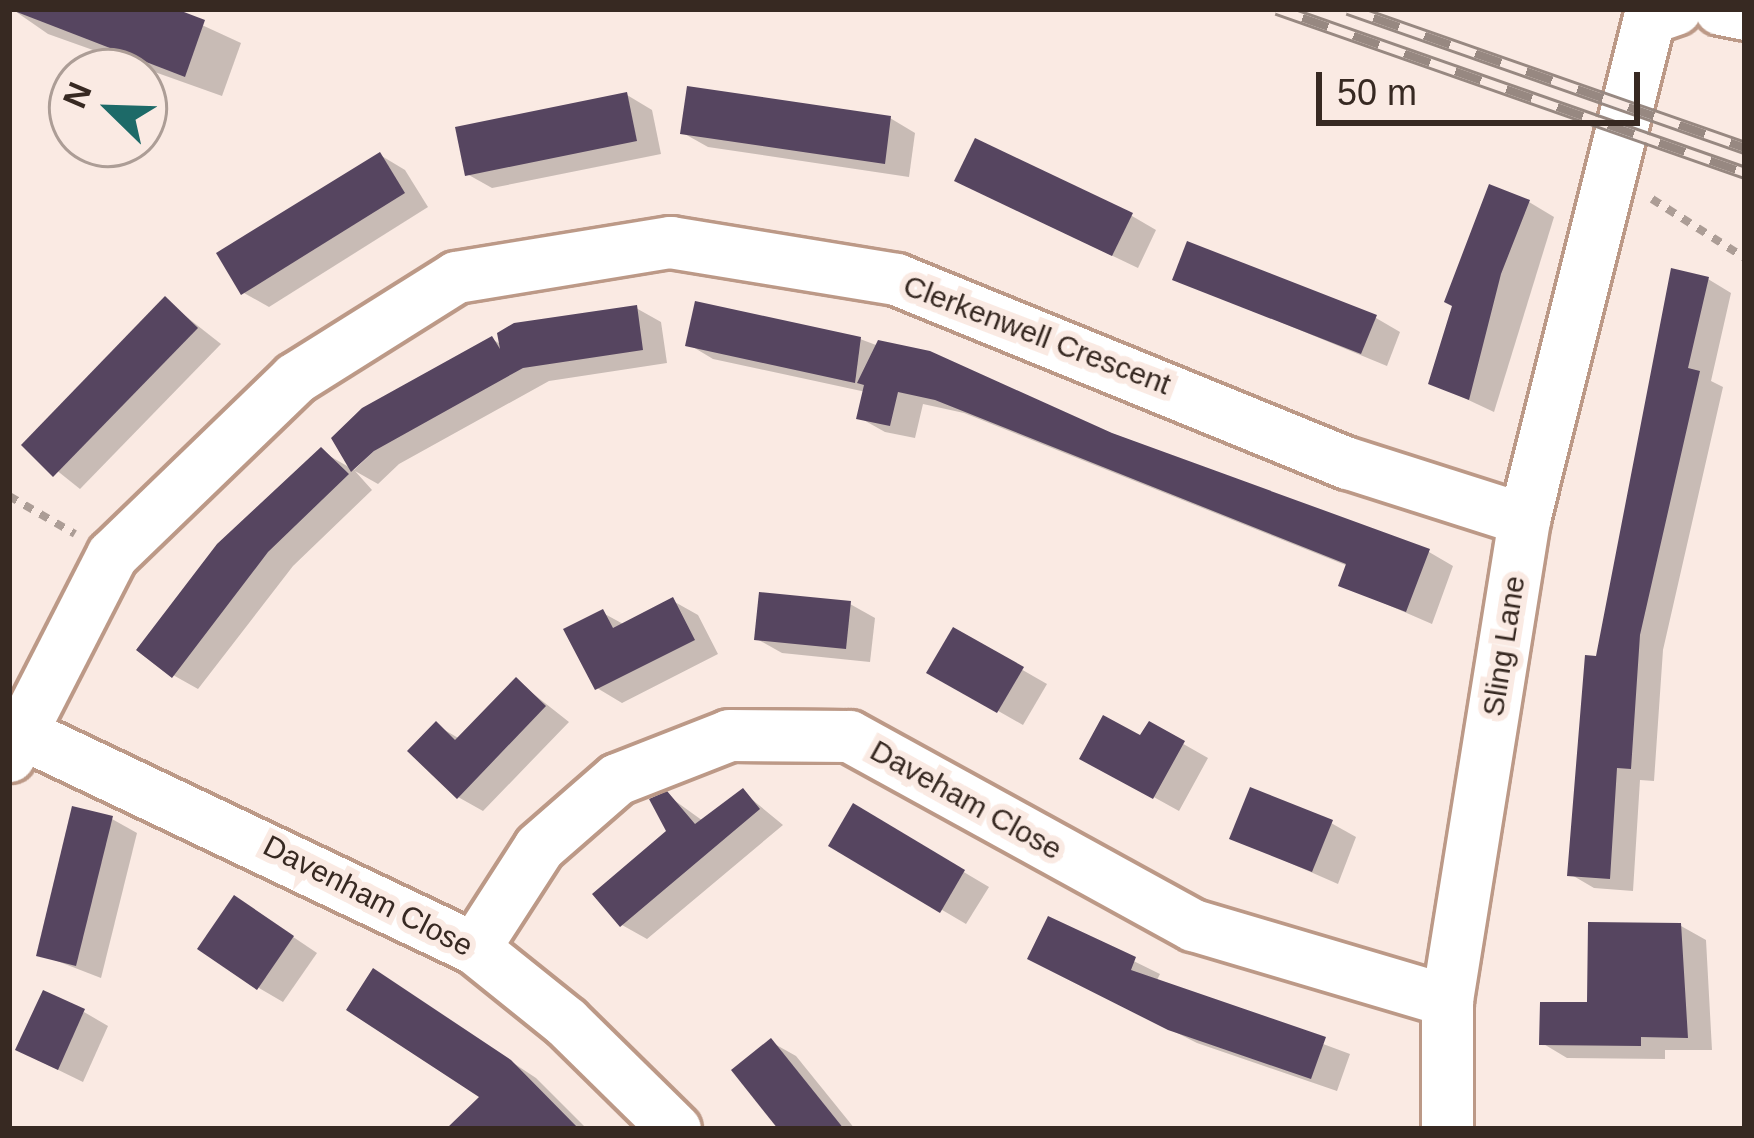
<!DOCTYPE html>
<html>
<head>
<meta charset="utf-8">
<style>
	body { margin:0 }
	#map { position:relative; width:1754px; height:1138px; overflow:hidden; background:#faeae3; font-family:Arial,sans-serif }
	div>[style] { position:absolute }
	.shadow>* { inset:0; background:#0003 }
	.building>* { inset:0; background:#564560 }
	.path>* { height:8px; margin-top:-4px; transform-origin:0; background:repeating-linear-gradient(90deg,#ac9d96 0 9px,transparent 0 18px) }
	.roads { filter:drop-shadow(3px 0 #bc9987) drop-shadow(-3px 0 #bc9987) drop-shadow(0 3px #bc9987) drop-shadow(0 -3px #bc9987) }
	.minor>* { height:51px; margin:-25.5px; padding:0 25.5px; transform-origin:25.5px; border-radius:25.5px; background:#fff }
	.rail>* { height:14px; margin-top:-7px; transform-origin:0; background:repeating-linear-gradient(90deg,#faeae3 0 27px,#978881 0 54px); box-sizing:border-box; border-block:3px solid #978881 }
	span { translate:-50% -50%; white-space:nowrap; text-align:center; line-height:1.15; -webkit-text-stroke:12px #faeae3; paint-order:stroke }
	.street-label { font-size:30px; color:#372922 }
	.frame { position:absolute; inset:0; border:12px solid #372922; pointer-events:none }
	.north { position:absolute; left:48px; top:48px; width:120px; height:120px; box-sizing:border-box; background:#faeae3; border:3px solid #ac9d96; border-radius:50%; rotate:293deg; font-size:33px; font-weight:700; line-height:48px; text-align:center; color:#372922 }
	.north::after { content:''; display:block; margin:auto; width:42px; height:54px; background:#1d6a68; clip-path:polygon(50% 0,100% 100%,50% 72%,0 100%) }
	.scale { position:absolute; left:1316px; top:72px; width:324px; height:54px; box-sizing:border-box; border:6px solid #372922; border-top:0; padding-left:15px; font-size:36px; line-height:42px; white-space:nowrap; color:#372922; -webkit-text-stroke:9px #faeae3; paint-order:stroke }
</style>
</head>
<body>
<div id="map">
	<div class="shadow">
		<div style="clip-path:polygon(12px 9px,167px 9px,241px 43px,222px 96px,48px 34px)"></div>
		<div style="clip-path:polygon(627px 95px,652px 110px,661px 154px,492px 188px,467px 174px)"></div>
		<div style="clip-path:polygon(890px 118px,915px 133px,909px 177px,708px 147px,683px 133px)"></div>
		<div style="clip-path:polygon(380px 155px,405px 170px,428px 207px,269px 307px,244px 293px)"></div>
		<div style="clip-path:polygon(983px 194px,1132px 216px,1156px 230px,1138px 268px)"></div>
		<div style="clip-path:polygon(1529px 202px,1554px 217px,1494px 412px,1432px 383px)"></div>
		<div style="clip-path:polygon(1176px 279px,1376px 318px,1400px 332px,1387px 366px)"></div>
		<div style="clip-path:polygon(1708px 279px,1731px 293px,1711px 381px,1723px 387px,1663px 650px,1654px 781px,1640px 780px,1633px 891px,1594px 888px,1570px 874px,1598px 659px)"></div>
		<div style="clip-path:polygon(165px 300px,221px 344px,80px 489px,25px 445px)"></div>
		<div style="clip-path:polygon(636px 308px,661px 322px,667px 363px,549px 381px,399px 464px,378px 484px,355px 471px,372px 490px,293px 566px,198px 689px,173px 675px,321px 451px,354px 470px,492px 339px,502px 345px)"></div>
		<div style="clip-path:polygon(860px 339px,1429px 552px,1453px 566px,1432px 624px,1342px 585px,1348px 566px,964px 413px,923px 404px,915px 438px,885px 432px,860px 418px,866px 392px,713px 359px,688px 344px)"></div>
		<div style="clip-path:polygon(673px 601px,698px 615px,718px 654px,622px 703px,597px 688px,603px 613px,625px 625px)"></div>
		<div style="clip-path:polygon(850px 604px,875px 618px,870px 662px,782px 653px,757px 639px)"></div>
		<div style="clip-path:polygon(954px 631px,1047px 684px,1023px 725px,930px 672px)"></div>
		<div style="clip-path:polygon(517px 681px,569px 722px,483px 811px,458px 797px,436px 725px,460px 739px)"></div>
		<div style="clip-path:polygon(1150px 725px,1208px 758px,1179px 811px,1083px 758px,1142px 739px)"></div>
		<div style="clip-path:polygon(743px 792px,783px 825px,647px 939px,622px 925px,670px 832px,667px 795px,703px 821px)"></div>
		<div style="clip-path:polygon(854px 807px,989px 887px,966px 924px,832px 845px)"></div>
		<div style="clip-path:polygon(112px 819px,137px 833px,101px 978px,39px 954px)"></div>
		<div style="clip-path:polygon(1331px 823px,1356px 837px,1338px 884px,1233px 838px)"></div>
		<div style="clip-path:polygon(259px 914px,317px 953px,283px 1002px,259px 988px)"></div>
		<div style="clip-path:polygon(1050px 920px,1160px 974px,1156px 982px,1350px 1054px,1337px 1091px,1197px 1043px,1056px 972px)"></div>
		<div style="clip-path:polygon(1681px 926px,1706px 940px,1712px 1050px,1665px 1050px,1665px 1059px,1567px 1058px,1542px 1043px)"></div>
		<div style="clip-path:polygon(399px 987px,536px 1078px,587px 1129px,463px 1129px,483px 1097px)"></div>
		<div style="clip-path:polygon(84px 1012px,108px 1026px,83px 1082px,44px 1063px)"></div>
		<div style="clip-path:polygon(771px 1042px,796px 1056px,855px 1129px,781px 1129px)"></div>
	</div>
	<div class="building">
		<div style="clip-path:polygon(9px 9px,176px 9px,205px 20px,185px 77px)"></div>
		<div style="clip-path:polygon(687px 86px,891px 116px,885px 164px,680px 134px)"></div>
		<div style="clip-path:polygon(627px 92px,637px 141px,465px 176px,455px 127px)"></div>
		<div style="clip-path:polygon(975px 138px,1133px 213px,1112px 256px,954px 181px)"></div>
		<div style="clip-path:polygon(380px 152px,405px 193px,241px 295px,216px 253px)"></div>
		<div style="clip-path:polygon(1489px 184px,1530px 200px,1501px 274px,1469px 400px,1428px 384px,1452px 306px,1444px 302px)"></div>
		<div style="clip-path:polygon(1187px 241px,1377px 315px,1361px 354px,1172px 280px)"></div>
		<div style="clip-path:polygon(1671px 268px,1709px 277px,1688px 368px,1700px 371px,1640px 635px,1631px 769px,1617px 768px,1610px 879px,1567px 876px,1585px 655px,1596px 656px)"></div>
		<div style="clip-path:polygon(165px 296px,198px 328px,53px 477px,21px 445px)"></div>
		<div style="clip-path:polygon(695px 301px,861px 337px,855px 383px,685px 346px)"></div>
		<div style="clip-path:polygon(637px 305px,643px 350px,523px 368px,374px 451px,351px 472px,331px 438px,362px 408px,492px 336px,500px 349px,497px 333px,514px 323px)"></div>
		<div style="clip-path:polygon(878px 340px,930px 351px,1112px 433px,1430px 549px,1406px 612px,1338px 586px,1346px 564px,935px 400px,898px 392px,890px 426px,856px 419px,864px 385px,857px 383px)"></div>
		<div style="clip-path:polygon(321px 447px,349px 474px,268px 552px,172px 678px,136px 650px,217px 544px)"></div>
		<div style="clip-path:polygon(759px 592px,851px 601px,846px 649px,754px 640px)"></div>
		<div style="clip-path:polygon(673px 597px,695px 640px,595px 690px,563px 629px,603px 609px,613px 628px)"></div>
		<div style="clip-path:polygon(953px 627px,1024px 667px,997px 713px,926px 673px)"></div>
		<div style="clip-path:polygon(516px 677px,546px 706px,457px 799px,407px 751px,436px 721px,455px 740px)"></div>
		<div style="clip-path:polygon(1103px 715px,1140px 735px,1149px 721px,1185px 741px,1153px 799px,1079px 759px)"></div>
		<div style="clip-path:polygon(1250px 787px,1333px 820px,1312px 872px,1229px 839px)"></div>
		<div style="clip-path:polygon(743px 788px,760px 809px,620px 927px,592px 894px,666px 831px,649px 799px,667px 791px,695px 824px)"></div>
		<div style="clip-path:polygon(853px 803px,965px 870px,940px 913px,828px 846px)"></div>
		<div style="clip-path:polygon(72px 806px,113px 816px,76px 966px,36px 956px)"></div>
		<div style="clip-path:polygon(234px 895px,294px 936px,257px 990px,197px 949px)"></div>
		<div style="clip-path:polygon(1048px 916px,1136px 957px,1131px 970px,1326px 1037px,1311px 1079px,1168px 1030px,1027px 959px)"></div>
		<div style="clip-path:polygon(1588px 922px,1681px 923px,1688px 1038px,1641px 1037px,1641px 1046px,1539px 1045px,1540px 1002px,1587px 1002px)"></div>
		<div style="clip-path:polygon(373px 968px,511px 1060px,579px 1129px,446px 1129px,479px 1097px,346px 1010px)"></div>
		<div style="clip-path:polygon(43px 990px,85px 1009px,58px 1070px,15px 1050px)"></div>
		<div style="clip-path:polygon(771px 1038px,844px 1129px,778px 1129px,731px 1070px)"></div>
	</div>
	<div class="path">
		<div style="left:1652px;top:199px;width:110px;rotate:32.4deg"></div>
		<div style="left:9px;top:496px;width:76px;rotate:29.9deg"></div>
	</div>
	<div class="roads">
		<div class="minor">
			<div style="left:1720px;top:9px;width:25px;rotate:11deg"></div>
			<div style="left:9px;top:727px;width:515px;rotate:25.42deg"></div>
			<div style="left:474px;top:948px;width:118px;rotate:38.8deg"></div>
			<div style="left:566px;top:1022px;width:153px;rotate:44.5deg"></div>
			<div style="left:9px;top:756px;width:226px;rotate:-62.9deg"></div>
			<div style="left:112px;top:555px;width:255px;rotate:-44deg"></div>
			<div style="left:295px;top:378px;width:190px;rotate:-32.1deg"></div>
			<div style="left:456px;top:277px;width:217px;rotate:-9.3deg"></div>
			<div style="left:670px;top:242px;width:229px;rotate:9.3deg"></div>
			<div style="left:896px;top:279px;width:488px;rotate:22.2deg"></div>
			<div style="left:1348px;top:463px;width:185px;rotate:17.7deg"></div>
			<div style="left:474px;top:948px;width:120px;rotate:-57.2deg"></div>
			<div style="left:539px;top:847px;width:103px;rotate:-41.1deg"></div>
			<div style="left:617px;top:779px;width:120px;rotate:-21.4deg"></div>
			<div style="left:729px;top:735px;width:120px;rotate:0.5deg"></div>
			<div style="left:849px;top:736px;width:393px;rotate:28.8deg"></div>
			<div style="left:1193px;top:925px;width:265px;rotate:16.5deg"></div>
			<div style="left:1447px;top:1129px;width:129px;rotate:-90deg"></div>
			<div style="left:1447px;top:1000px;width:487px;rotate:-80.9deg"></div>
			<div style="left:1524px;top:519px;width:516px;rotate:-75.99deg"></div>
			<div style="left:1649px;top:18px;width:28px;rotate:-19deg"></div>
		</div>
	</div>
	<div class="rail">
		<div style="left:1277px;top:9px;width:496px;rotate:19.3deg"></div>
		<div style="left:1348px;top:9px;width:421px;rotate:19.3deg"></div>
	</div>
	<div class="street-label">
		<span style="left:1037px;top:335px;rotate:21deg">Clerkenwell Crescent</span>
		<span style="left:1504px;top:646px;rotate:-81deg">Sling Lane</span>
		<span style="left:966px;top:800px;rotate:29deg">Daveham Close</span>
		<span style="left:368px;top:896px;rotate:27deg">Davenham Close</span>
	</div>
	<div class="frame"></div>
	<div class="north">N</div>
	<div class="scale">50 m</div>
</div>
</body>
</html>
